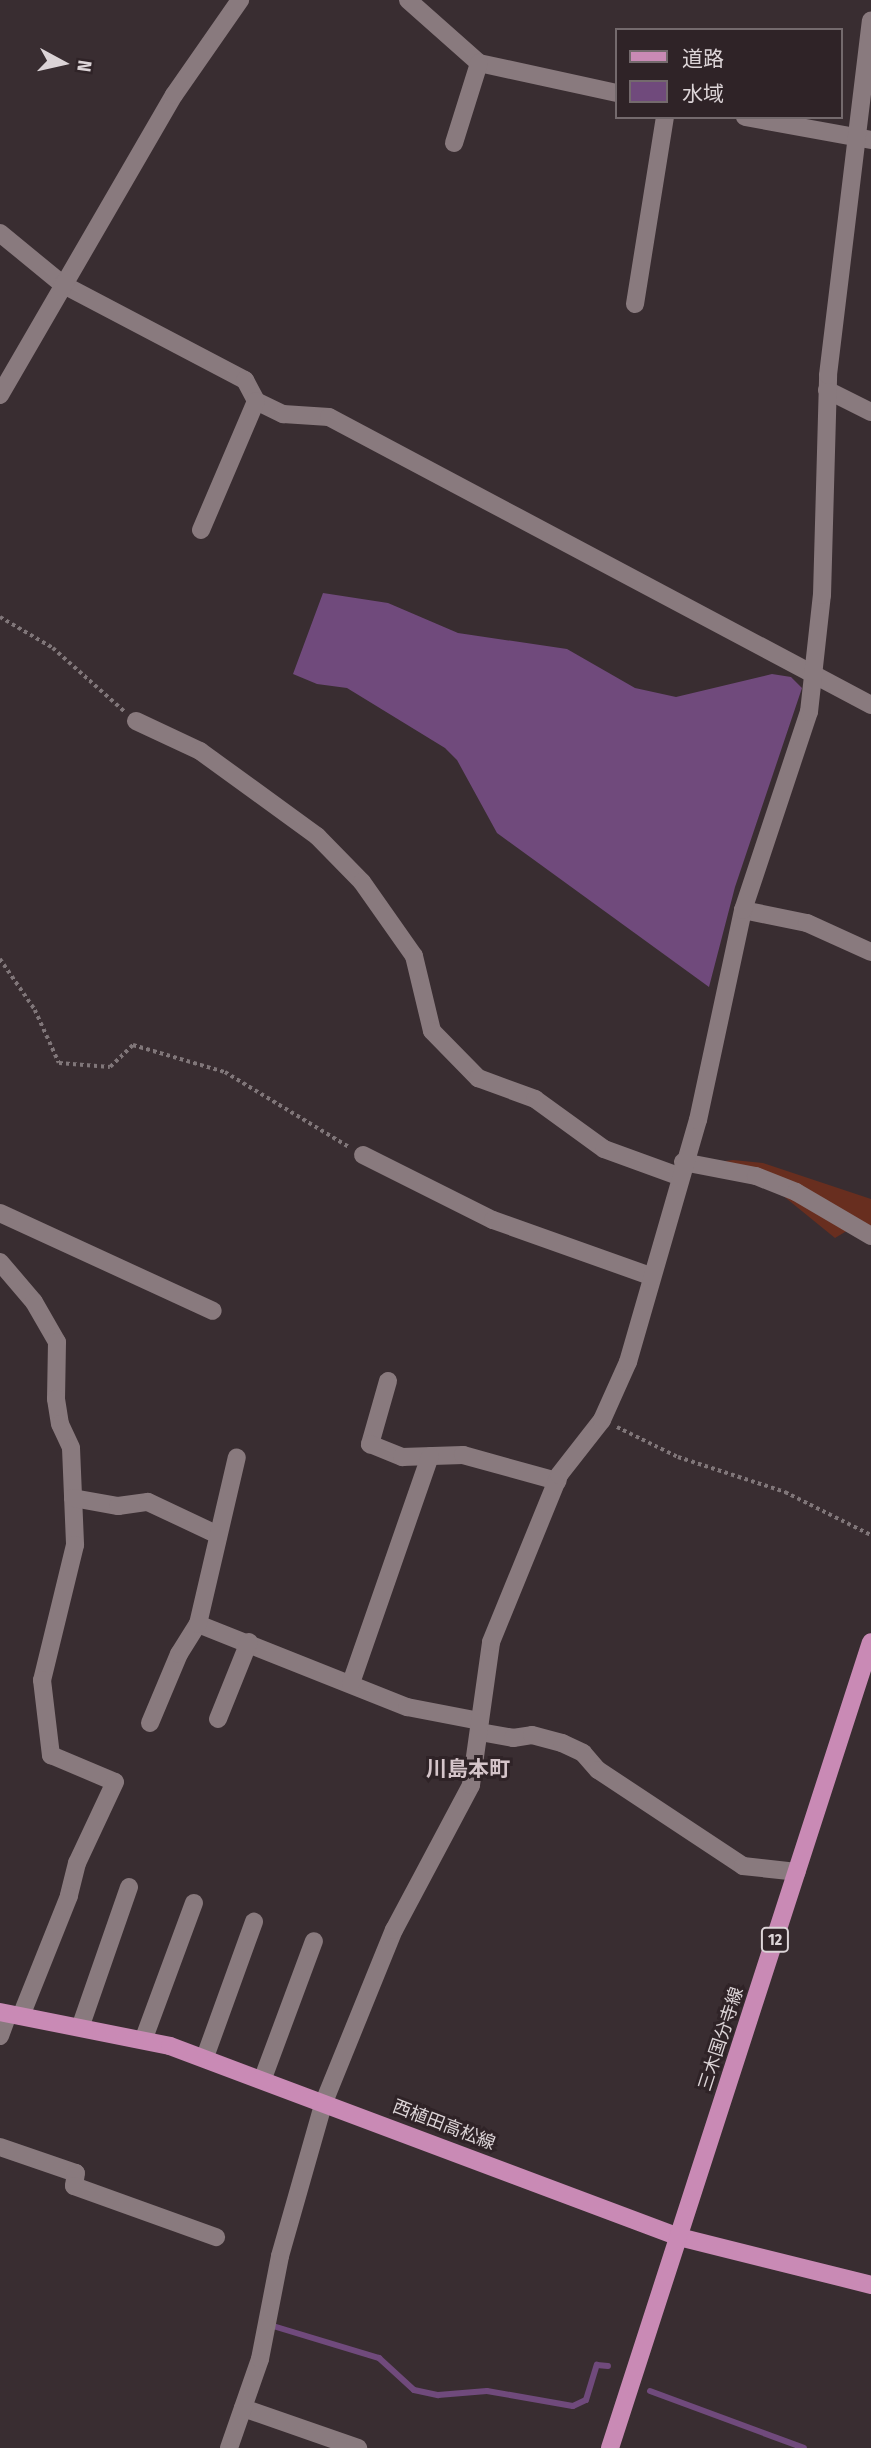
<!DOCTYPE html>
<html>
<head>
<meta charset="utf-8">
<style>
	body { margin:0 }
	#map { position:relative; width:871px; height:2448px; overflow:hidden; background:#392d31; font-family:"Fira Sans Condensed","Noto Sans JP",sans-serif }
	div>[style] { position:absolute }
	.green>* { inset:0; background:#682e1f }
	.water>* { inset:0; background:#704a7c }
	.stream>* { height:6px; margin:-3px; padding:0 3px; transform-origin:3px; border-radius:3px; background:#704a7c }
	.path>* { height:3.5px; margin-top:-1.75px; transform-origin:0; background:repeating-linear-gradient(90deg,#807679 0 3.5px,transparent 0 7px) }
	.minor>* { height:18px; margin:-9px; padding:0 9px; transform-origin:9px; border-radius:9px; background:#897a7e }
	.major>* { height:18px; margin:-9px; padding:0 9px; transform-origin:9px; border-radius:9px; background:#c98ab5 }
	span { translate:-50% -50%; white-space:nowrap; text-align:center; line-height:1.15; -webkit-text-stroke:6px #2f2327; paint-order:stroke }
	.shield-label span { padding:2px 5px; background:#2f2327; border:2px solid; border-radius:5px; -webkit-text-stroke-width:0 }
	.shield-label { font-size:16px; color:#dcd4d7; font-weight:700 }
	.street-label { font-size:18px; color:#dcd4d7 }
	.quarter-label { font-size:21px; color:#d5c5ca; font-weight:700 }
	.legend { position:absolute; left:615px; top:28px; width:228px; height:91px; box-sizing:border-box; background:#2f2327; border:2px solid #746a6d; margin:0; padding:9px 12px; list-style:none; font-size:21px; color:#dcd4d7 }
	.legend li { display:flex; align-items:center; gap:14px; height:35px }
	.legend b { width:35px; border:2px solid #746a6d }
	.north { position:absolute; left:28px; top:28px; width:70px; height:70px; -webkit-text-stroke:5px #2f2327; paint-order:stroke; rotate:98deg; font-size:19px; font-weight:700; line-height:28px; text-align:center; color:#dcd4d7 }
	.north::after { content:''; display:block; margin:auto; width:24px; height:32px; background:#dcd4d7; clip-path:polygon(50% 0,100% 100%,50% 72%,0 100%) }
</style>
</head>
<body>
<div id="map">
	<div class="green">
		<div style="clip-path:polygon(733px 1160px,763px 1163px,871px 1199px,871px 1230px,860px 1223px,835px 1238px,776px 1190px,709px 1163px)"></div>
	</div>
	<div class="water">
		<div style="clip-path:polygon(323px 593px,388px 603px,458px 633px,567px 649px,635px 688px,676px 697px,772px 674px,791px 677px,802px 688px,735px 887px,709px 987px,497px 833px,457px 760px,445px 748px,347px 688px,317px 684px,293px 674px)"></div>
	</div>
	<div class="stream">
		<div style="left:273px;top:2326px;width:111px;rotate:16.8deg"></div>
		<div style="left:379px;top:2358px;width:47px;rotate:42.4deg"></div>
		<div style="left:414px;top:2390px;width:25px;rotate:12deg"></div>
		<div style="left:438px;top:2395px;width:49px;rotate:-4.7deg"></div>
		<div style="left:487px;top:2391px;width:87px;rotate:9.9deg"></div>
		<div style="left:573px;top:2406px;width:14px;rotate:-25deg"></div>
		<div style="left:586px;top:2400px;width:37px;rotate:-73deg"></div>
		<div style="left:597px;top:2365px;width:11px;rotate:5deg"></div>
		<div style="left:650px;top:2391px;width:164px;rotate:20.3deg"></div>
	</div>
	<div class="path">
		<div style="left:0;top:617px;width:61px;rotate:30.3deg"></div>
		<div style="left:53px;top:648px;width:95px;rotate:41.6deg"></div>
		<div style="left:0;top:959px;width:62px;rotate:55.5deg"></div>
		<div style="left:35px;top:1010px;width:58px;rotate:65.6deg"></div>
		<div style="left:59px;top:1063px;width:51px;rotate:4.5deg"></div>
		<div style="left:110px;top:1067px;width:32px;rotate:-44deg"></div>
		<div style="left:133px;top:1045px;width:96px;rotate:16.4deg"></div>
		<div style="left:225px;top:1072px;width:145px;rotate:31.2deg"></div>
		<div style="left:617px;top:1427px;width:68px;rotate:26.2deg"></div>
		<div style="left:678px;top:1457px;width:113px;rotate:18.1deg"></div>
		<div style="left:785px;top:1492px;width:96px;rotate:26.6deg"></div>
	</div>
	<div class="minor">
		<div style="left:408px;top:0;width:95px;rotate:41.6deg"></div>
		<div style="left:479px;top:63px;width:141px;rotate:12.3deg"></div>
		<div style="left:745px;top:117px;width:128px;rotate:10.3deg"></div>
		<div style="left:454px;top:143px;width:84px;rotate:-72.6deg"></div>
		<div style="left:0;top:233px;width:80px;rotate:39.4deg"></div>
		<div style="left:62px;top:284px;width:207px;rotate:27.7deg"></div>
		<div style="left:245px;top:380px;width:24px;rotate:62deg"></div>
		<div style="left:256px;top:401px;width:30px;rotate:26deg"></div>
		<div style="left:283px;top:414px;width:46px;rotate:3.7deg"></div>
		<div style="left:329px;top:417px;width:614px;rotate:27.98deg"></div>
		<div style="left:635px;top:304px;width:189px;rotate:-80.9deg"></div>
		<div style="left:827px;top:390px;width:49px;rotate:26.6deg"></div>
		<div style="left:0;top:395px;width:347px;rotate:-59.9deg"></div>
		<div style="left:174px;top:95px;width:116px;rotate:-55.2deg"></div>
		<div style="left:201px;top:530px;width:140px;rotate:-66.9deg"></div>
		<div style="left:136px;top:721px;width:71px;rotate:25.1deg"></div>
		<div style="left:200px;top:751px;width:145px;rotate:36deg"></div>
		<div style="left:317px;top:836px;width:64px;rotate:45.6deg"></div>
		<div style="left:362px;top:882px;width:90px;rotate:54.9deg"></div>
		<div style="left:414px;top:956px;width:77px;rotate:76.5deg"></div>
		<div style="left:432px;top:1031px;width:66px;rotate:45.6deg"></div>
		<div style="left:478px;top:1078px;width:61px;rotate:20.2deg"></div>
		<div style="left:535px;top:1099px;width:85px;rotate:35.9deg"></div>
		<div style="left:604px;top:1149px;width:79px;rotate:20deg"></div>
		<div style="left:743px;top:910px;width:65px;rotate:11.5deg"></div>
		<div style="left:807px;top:923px;width:70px;rotate:24.4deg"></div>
		<div style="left:363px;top:1155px;width:145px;rotate:26.6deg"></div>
		<div style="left:493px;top:1220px;width:167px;rotate:19.6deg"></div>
		<div style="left:683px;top:1162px;width:74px;rotate:10.9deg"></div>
		<div style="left:756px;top:1176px;width:43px;rotate:21.8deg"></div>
		<div style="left:796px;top:1192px;width:87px;rotate:30.4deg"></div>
		<div style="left:0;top:1213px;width:234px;rotate:24.7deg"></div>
		<div style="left:0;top:1262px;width:52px;rotate:49.6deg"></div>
		<div style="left:34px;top:1302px;width:46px;rotate:60.1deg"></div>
		<div style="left:57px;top:1342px;width:57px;rotate:91deg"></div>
		<div style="left:56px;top:1399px;width:25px;rotate:81deg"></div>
		<div style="left:60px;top:1424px;width:26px;rotate:65deg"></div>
		<div style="left:71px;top:1448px;width:97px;rotate:87.6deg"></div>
		<div style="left:75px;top:1545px;width:139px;rotate:103.7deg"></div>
		<div style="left:42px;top:1680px;width:76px;rotate:83.2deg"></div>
		<div style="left:51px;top:1755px;width:69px;rotate:22.9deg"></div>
		<div style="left:115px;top:1782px;width:89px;rotate:115.1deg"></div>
		<div style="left:77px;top:1863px;width:34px;rotate:104deg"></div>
		<div style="left:69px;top:1896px;width:129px;rotate:111.8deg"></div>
		<div style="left:388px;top:1381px;width:66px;rotate:105.9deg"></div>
		<div style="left:370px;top:1444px;width:35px;rotate:22deg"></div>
		<div style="left:402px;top:1457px;width:61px;rotate:-1.9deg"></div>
		<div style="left:463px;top:1455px;width:98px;rotate:15.5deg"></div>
		<div style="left:73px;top:1498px;width:46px;rotate:10.1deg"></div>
		<div style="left:118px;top:1506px;width:30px;rotate:-8deg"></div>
		<div style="left:148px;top:1502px;width:77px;rotate:25.2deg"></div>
		<div style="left:198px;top:1624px;width:225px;rotate:21.7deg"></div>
		<div style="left:407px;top:1707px;width:74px;rotate:10.9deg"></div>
		<div style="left:351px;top:1683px;width:240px;rotate:-70.8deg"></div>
		<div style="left:218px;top:1719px;width:83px;rotate:-68.1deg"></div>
		<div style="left:150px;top:1723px;width:75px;rotate:-67.2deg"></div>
		<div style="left:179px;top:1654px;width:36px;rotate:-58deg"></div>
		<div style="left:198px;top:1624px;width:171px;rotate:-76.9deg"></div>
		<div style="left:480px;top:1732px;width:34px;rotate:10deg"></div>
		<div style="left:513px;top:1738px;width:19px;rotate:-9deg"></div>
		<div style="left:532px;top:1735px;width:31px;rotate:15deg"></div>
		<div style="left:562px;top:1743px;width:23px;rotate:25deg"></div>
		<div style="left:583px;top:1753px;width:23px;rotate:49deg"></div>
		<div style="left:598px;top:1770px;width:174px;rotate:33.5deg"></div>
		<div style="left:743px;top:1866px;width:54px;rotate:6.3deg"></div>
		<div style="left:81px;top:2025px;width:146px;rotate:-70.8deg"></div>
		<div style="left:0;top:2036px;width:23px;rotate:-70deg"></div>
		<div style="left:144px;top:2038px;width:144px;rotate:-69.7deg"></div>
		<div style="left:205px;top:2057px;width:144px;rotate:-70.1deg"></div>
		<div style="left:263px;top:2078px;width:146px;rotate:-69.6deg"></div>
		<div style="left:0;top:2147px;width:80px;rotate:18.9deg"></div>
		<div style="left:76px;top:2173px;width:13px;rotate:99deg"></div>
		<div style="left:74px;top:2186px;width:151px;rotate:19.8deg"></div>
		<div style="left:243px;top:2408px;width:122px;rotate:19.2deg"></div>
		<div style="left:229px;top:2448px;width:94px;rotate:-70.8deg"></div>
		<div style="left:260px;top:2359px;width:105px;rotate:-79deg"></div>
		<div style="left:280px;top:2256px;width:160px;rotate:-74.1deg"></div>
		<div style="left:324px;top:2102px;width:186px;rotate:-67.9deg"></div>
		<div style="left:394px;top:1930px;width:164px;rotate:-62deg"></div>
		<div style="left:471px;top:1785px;width:144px;rotate:-82deg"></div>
		<div style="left:491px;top:1642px;width:180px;rotate:-67.8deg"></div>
		<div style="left:559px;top:1475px;width:70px;rotate:-52deg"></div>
		<div style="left:602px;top:1420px;width:64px;rotate:-65.9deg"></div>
		<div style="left:628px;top:1362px;width:252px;rotate:-73.9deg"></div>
		<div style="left:698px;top:1120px;width:215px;rotate:-77.9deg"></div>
		<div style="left:743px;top:910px;width:209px;rotate:-71.6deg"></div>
		<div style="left:809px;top:712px;width:118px;rotate:-83.7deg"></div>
		<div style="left:822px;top:595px;width:220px;rotate:-88.4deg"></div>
		<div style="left:828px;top:375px;width:357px;rotate:-83.1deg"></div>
	</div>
	<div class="major">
		<div style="left:0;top:2012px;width:173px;rotate:11.3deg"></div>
		<div style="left:170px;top:2046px;width:544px;rotate:20.57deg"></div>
		<div style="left:679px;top:2237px;width:198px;rotate:14deg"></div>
		<div style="left:610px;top:2448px;width:847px;rotate:-72.06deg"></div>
	</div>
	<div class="shield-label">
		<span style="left:775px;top:1940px">12</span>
	</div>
	<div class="street-label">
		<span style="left:721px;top:2039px;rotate:-72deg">三木国分寺線</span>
		<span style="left:444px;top:2125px;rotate:21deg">西植田高松線</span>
	</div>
	<div class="quarter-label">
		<span style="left:468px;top:1769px">川島本町</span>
	</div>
	<ul class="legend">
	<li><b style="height:9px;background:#c98ab5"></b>道路</li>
	<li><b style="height:19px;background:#704a7c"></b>水域</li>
	</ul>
	<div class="north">N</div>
</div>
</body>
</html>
